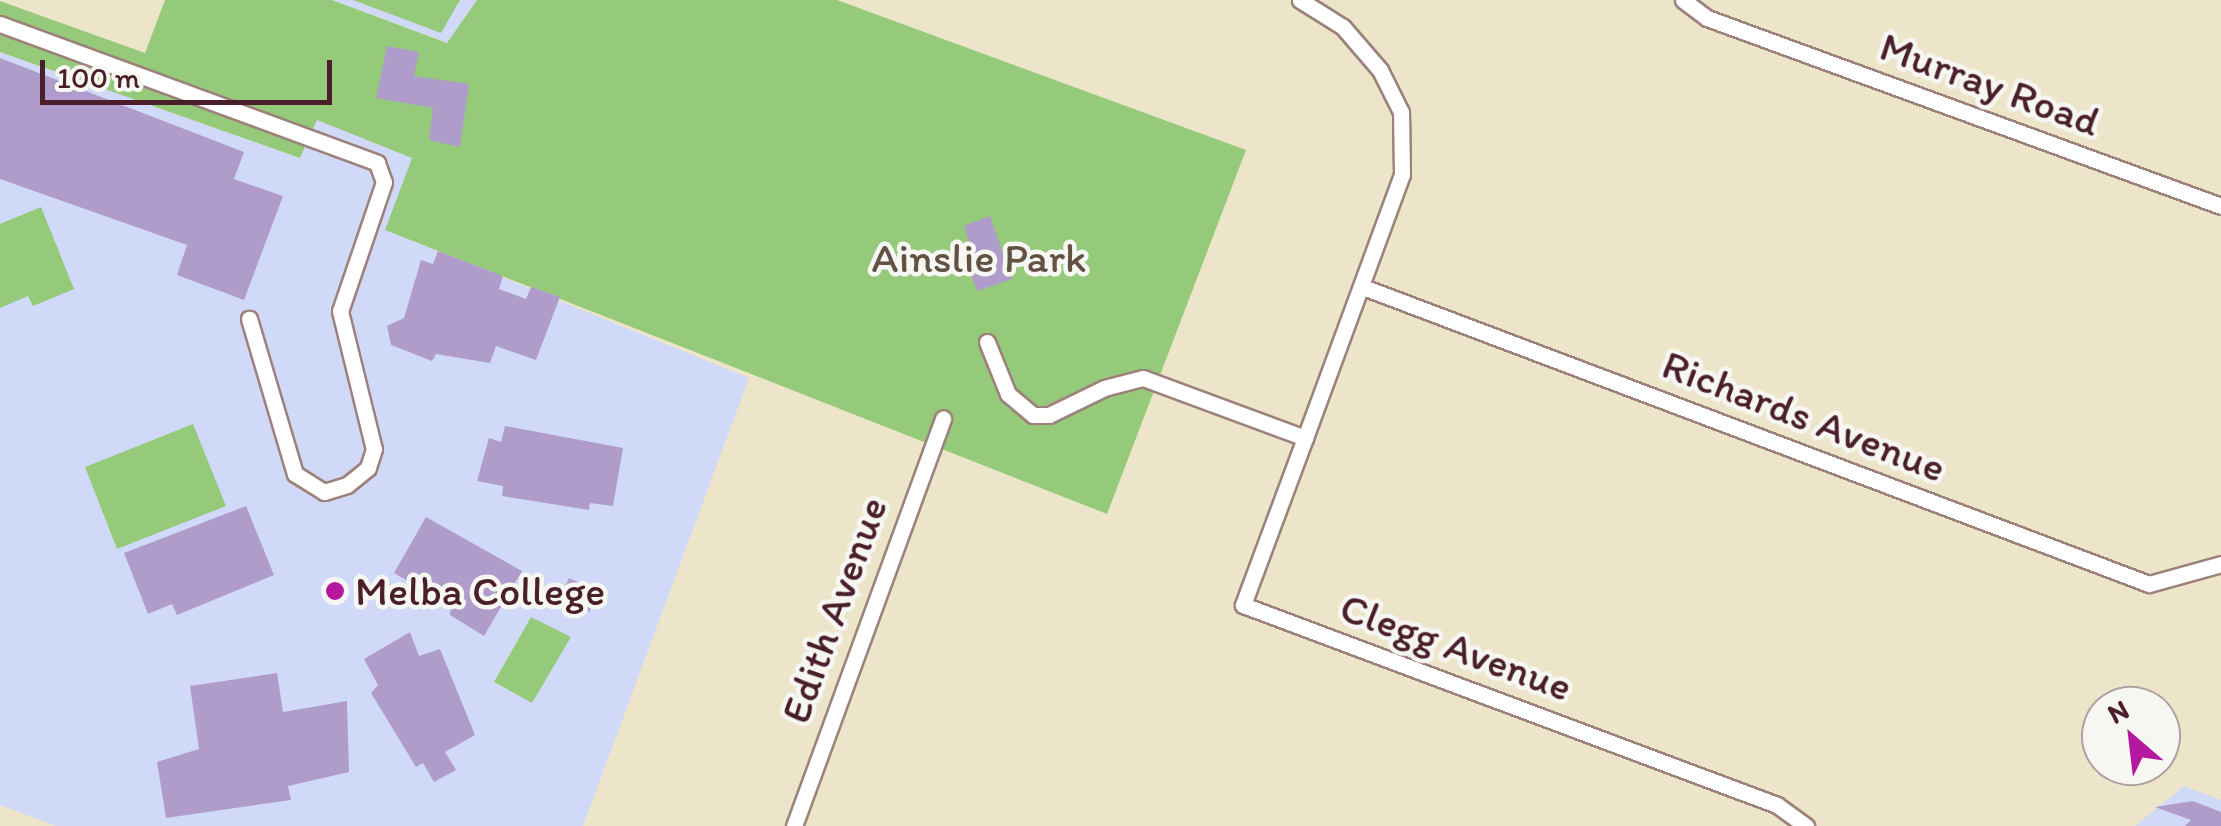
<!DOCTYPE html>
<html>
<head>
<meta charset="utf-8">
<style>
	body { margin:0 }
	#map { position:relative; width:2221px; height:826px; overflow:hidden; background:#ede5ca; font-family:Itim,sans-serif }
	div>[style] { position:absolute }
	.built>* { inset:0; background:#d1d9f9 }
	.green>* { inset:0; background:#96ca7b }
	.building>* { inset:0; background:#b09ccb }
	.roads { filter:drop-shadow(2px 0 #9c827a) drop-shadow(-2px 0 #9c827a) drop-shadow(0 2px #9c827a) drop-shadow(0 -2px #9c827a) }
	.street>* { height:15px; margin:-7.5px; padding:0 7.5px; transform-origin:7.5px; border-radius:7.5px; background:#fff }
	.dots>* { width:28px; height:28px; translate:-50% -50%; box-sizing:border-box; border:5px solid #f6f6f2; border-radius:50% }
	span { translate:-50% -50%; white-space:nowrap; text-align:center; line-height:1.15; -webkit-text-stroke:9px #f6f6f2; paint-order:stroke }
	.street-label { font-size:42px; color:#4a1f2b }
	.park-label { font-size:42px; color:#615243 }
	.poi-label { font-size:42px; color:#4a1f2b }
	.left { translate:0 -50%; text-align:left }
	.north { position:absolute; left:2081px; top:686px; width:100px; height:100px; box-sizing:border-box; background:#f6f6f2; border:2px solid #b1a0a2; border-radius:50%; rotate:332deg; font-size:28px; font-weight:700; line-height:40px; text-align:center; color:#4a1f2b }
	.north::after { content:''; display:block; margin:auto; width:35px; height:45px; background:#b5179e; clip-path:polygon(50% 0,100% 100%,50% 72%,0 100%) }
	.scale { position:absolute; left:40px; top:60px; width:292px; height:45px; box-sizing:border-box; border:5px solid #4a1f2b; border-top:0; padding-left:12px; font-size:30px; line-height:35px; white-space:nowrap; color:#4a1f2b; -webkit-text-stroke:8px #f6f6f2; paint-order:stroke }
</style>
</head>
<body>
<div id="map">
	<div class="built">
		<div style="clip-path:polygon(332px 0,477px 0,448px 43px)"></div>
		<div style="clip-path:polygon(0 52px,300px 158px,316px 119px,413px 158px,386px 230px,749px 378px,583px 826px,56px 826px,0 805px)"></div>
		<div style="clip-path:polygon(2184px 786px,2221px 800px,2221px 826px,2135px 826px)"></div>
	</div>
	<div class="green">
		<div style="clip-path:polygon(165px 0,332px 0,447px 43px,477px 0,837px 0,1246px 150px,1107px 514px,385px 230px,412px 158px,317px 120px,300px 158px,0 52px,0 1px,145px 53px)"></div>
		<div style="clip-path:polygon(353px 0,460px 0,441px 33px)"></div>
		<div style="clip-path:polygon(41px 207px,74px 289px,33px 306px,28px 296px,0 308px,0 224px)"></div>
		<div style="clip-path:polygon(193px 424px,226px 506px,117px 549px,85px 467px)"></div>
		<div style="clip-path:polygon(531px 617px,571px 637px,532px 703px,494px 682px)"></div>
	</div>
	<div class="building">
		<div style="clip-path:polygon(387px 46px,419px 52px,414px 76px,469px 84px,460px 147px,429px 140px,433px 108px,376px 98px)"></div>
		<div style="clip-path:polygon(0 58px,244px 152px,234px 179px,283px 196px,244px 300px,177px 275px,187px 245px,0 179px)"></div>
		<div style="clip-path:polygon(990px 216px,1012px 279px,977px 291px,963px 251px,971px 248px,964px 226px)"></div>
		<div style="clip-path:polygon(438px 251px,503px 276px,499px 289px,526px 299px,531px 287px,560px 297px,536px 360px,496px 346px,490px 363px,436px 354px,432px 361px,391px 345px,387px 326px,404px 318px,421px 260px,433px 264px)"></div>
		<div style="clip-path:polygon(505px 426px,623px 448px,613px 506px,590px 503px,589px 510px,502px 496px,503px 486px,477px 481px,489px 438px,501px 442px)"></div>
		<div style="clip-path:polygon(246px 506px,274px 575px,177px 615px,172px 604px,148px 614px,124px 553px)"></div>
		<div style="clip-path:polygon(426px 517px,522px 571px,484px 636px,450px 615px,451px 606px,394px 573px)"></div>
		<div style="clip-path:polygon(569px 578px,598px 591px,589px 612px,560px 598px)"></div>
		<div style="clip-path:polygon(410px 632px,419px 656px,440px 649px,475px 735px,445px 752px,456px 770px,434px 782px,423px 763px,416px 767px,371px 693px,378px 685px,364px 659px)"></div>
		<div style="clip-path:polygon(277px 673px,283px 712px,347px 701px,349px 772px,288px 786px,291px 800px,166px 818px,157px 762px,199px 749px,190px 686px)"></div>
		<div style="clip-path:polygon(2193px 801px,2221px 812px,2221px 826px,2185px 826px,2191px 820px,2155px 807px)"></div>
	</div>
	<div class="roads">
		<div class="street">
			<div style="left:1683px;top:0;width:30px;rotate:37deg"></div>
			<div style="left:1707px;top:18px;width:547px;rotate:20.09deg"></div>
			<div style="left:0;top:24px;width:402px;rotate:20.2deg"></div>
			<div style="left:377px;top:163px;width:20px;rotate:70deg"></div>
			<div style="left:384px;top:182px;width:136px;rotate:108.8deg"></div>
			<div style="left:340px;top:311px;width:142px;rotate:76.2deg"></div>
			<div style="left:374px;top:449px;width:20px;rotate:108deg"></div>
			<div style="left:368px;top:468px;width:27px;rotate:141deg"></div>
			<div style="left:347px;top:485px;width:24px;rotate:163deg"></div>
			<div style="left:324px;top:492px;width:34px;rotate:-148deg"></div>
			<div style="left:295px;top:474px;width:162px;rotate:-106.5deg"></div>
			<div style="left:1363px;top:287px;width:840px;rotate:20.7deg"></div>
			<div style="left:2149px;top:584px;width:75px;rotate:-15.5deg"></div>
			<div style="left:987px;top:342px;width:56px;rotate:68deg"></div>
			<div style="left:1008px;top:394px;width:33px;rotate:40deg"></div>
			<div style="left:1033px;top:415px;width:16px"></div>
			<div style="left:1049px;top:415px;width:61px;rotate:-26.1deg"></div>
			<div style="left:1104px;top:388px;width:40px;rotate:-14.4deg"></div>
			<div style="left:1143px;top:378px;width:173px;rotate:20.3deg"></div>
			<div style="left:1305px;top:438px;width:281px;rotate:-69.8deg"></div>
			<div style="left:1402px;top:174px;width:62px;rotate:-90.9deg"></div>
			<div style="left:1401px;top:112px;width:47px;rotate:-116.6deg"></div>
			<div style="left:1380px;top:70px;width:57px;rotate:-130.7deg"></div>
			<div style="left:1343px;top:27px;width:51px;rotate:-147.9deg"></div>
			<div style="left:1305px;top:438px;width:178px;rotate:110.4deg"></div>
			<div style="left:1243px;top:605px;width:570px;rotate:20.53deg"></div>
			<div style="left:1777px;top:805px;width:36px;rotate:36deg"></div>
			<div style="left:794px;top:826px;width:434px;rotate:-69.9deg"></div>
		</div>
	</div>
	<div class="dots">
		<div style="left:335px;top:591px;background:#b5179e"></div>
	</div>
	<div class="street-label">
		<span style="left:1990px;top:84px;rotate:20deg">Murray Road</span>
		<span style="left:1804px;top:416px;rotate:21deg">Richards Avenue</span>
		<span style="left:834px;top:610px;rotate:-70deg">Edith Avenue</span>
		<span style="left:1456px;top:647px;rotate:20deg">Clegg Avenue</span>
	</div>
	<div class="park-label">
		<span style="left:979px;top:258px">Ainslie Park</span>
	</div>
	<div class="poi-label">
		<span class="left" style="left:355px;top:591px">Melba College</span>
	</div>
	<div class="north">N</div>
	<div class="scale">100 m</div>
</div>
</body>
</html>
